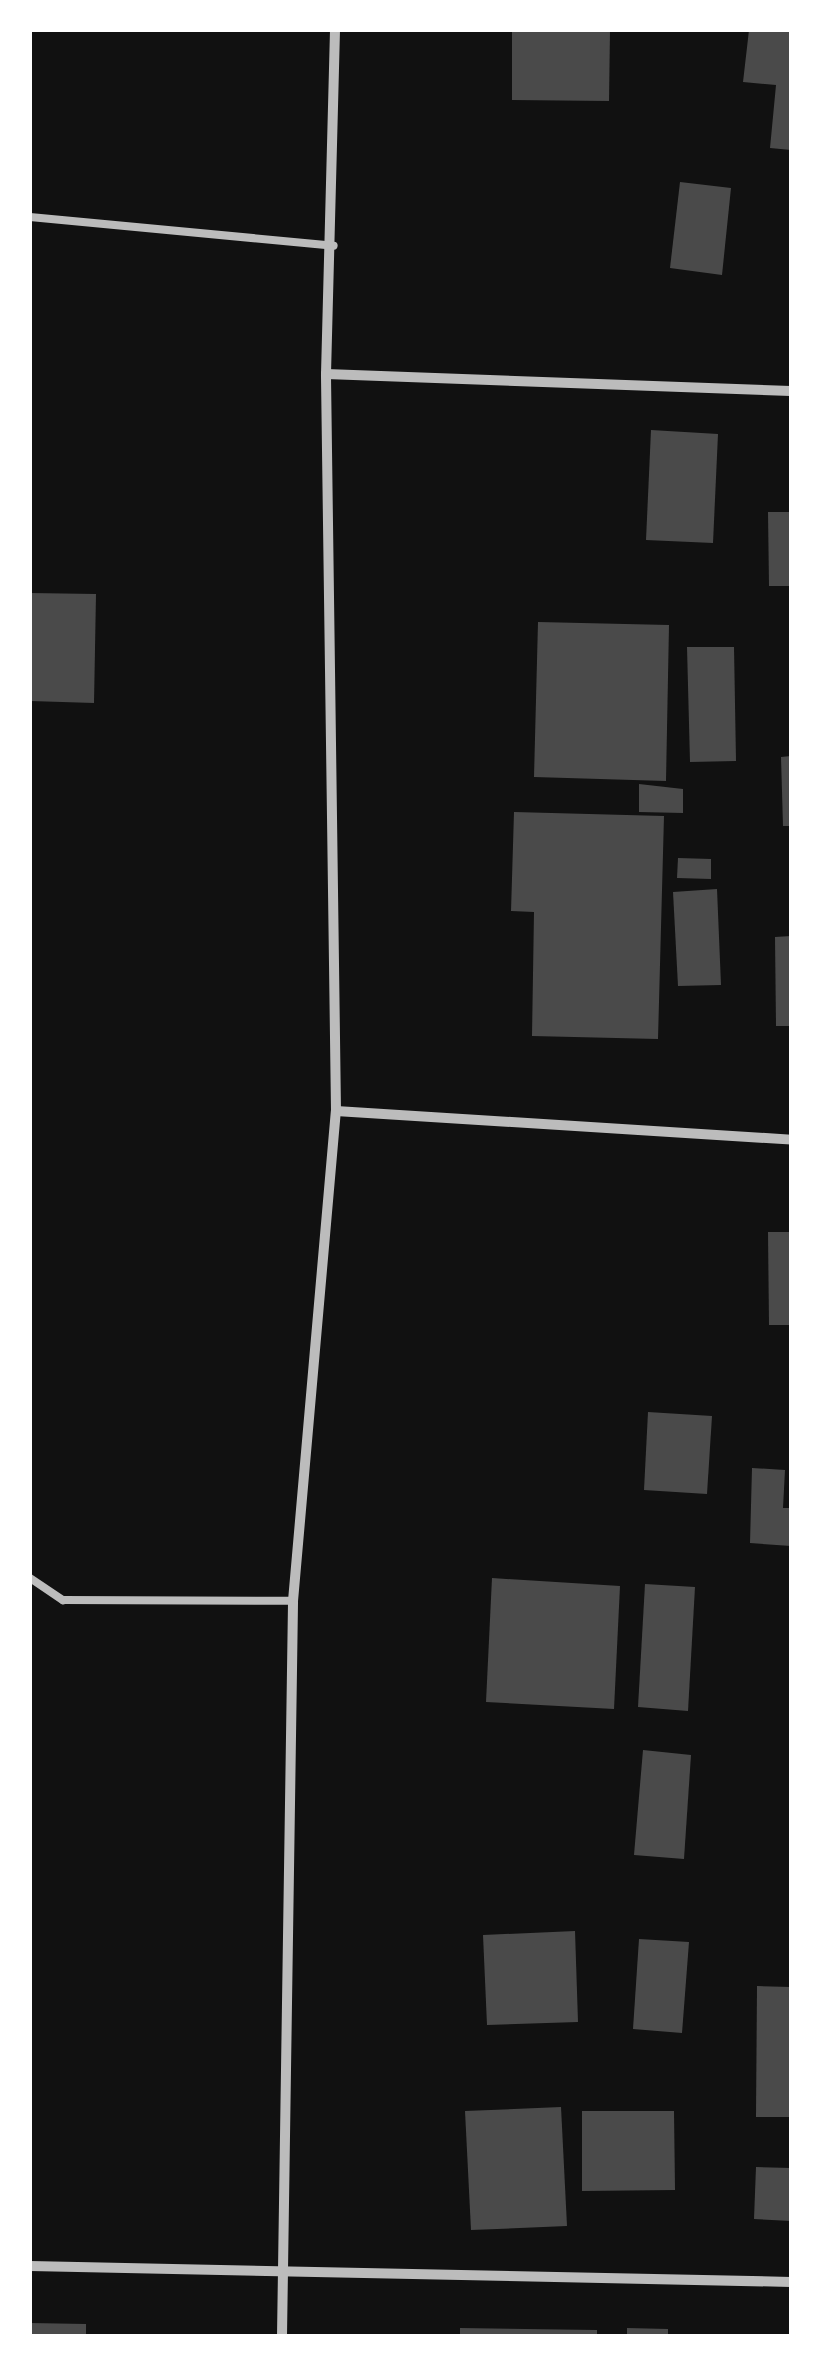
<!DOCTYPE html>
<html>
<head>
<meta charset="utf-8">
<style>
	body { margin:0 }
	#map { position:relative; width:821px; height:2366px; overflow:hidden; background:#111; font-family:"Open Sans",sans-serif }
	div>[style] { position:absolute }
	.building>* { inset:0; background:#4a4a4a }
	.service>* { height:8px; margin:-4px; padding:0 4px; transform-origin:4px; border-radius:4px; background:#bcbcbc }
	.minor>* { height:10px; margin:-5px; padding:0 5px; transform-origin:5px; border-radius:5px; background:#bcbcbc }
	span { translate:-50% -50%; white-space:nowrap; text-align:center; line-height:1.15; -webkit-text-stroke:8px #fff; paint-order:stroke }
	.frame { position:absolute; inset:0; border:32px solid #fff; pointer-events:none }
</style>
</head>
<body>
<div id="map">
	<div class="building">
		<div style="clip-path:polygon(512px 30px,610px 30px,609px 101px,512px 100px)"></div>
		<div style="clip-path:polygon(749px 30px,790px 30px,791px 150px,770px 148px,776px 85px,743px 82px)"></div>
		<div style="clip-path:polygon(680px 182px,731px 188px,722px 275px,670px 268px)"></div>
		<div style="clip-path:polygon(651px 430px,718px 434px,713px 543px,646px 540px)"></div>
		<div style="clip-path:polygon(768px 512px,791px 512px,791px 586px,769px 586px)"></div>
		<div style="clip-path:polygon(30px 593px,96px 594px,94px 703px,30px 701px)"></div>
		<div style="clip-path:polygon(538px 622px,669px 625px,666px 781px,534px 777px)"></div>
		<div style="clip-path:polygon(687px 647px,734px 647px,736px 761px,690px 762px)"></div>
		<div style="clip-path:polygon(791px 756px,791px 826px,783px 826px,781px 757px)"></div>
		<div style="clip-path:polygon(639px 784px,683px 789px,683px 813px,639px 812px)"></div>
		<div style="clip-path:polygon(514px 812px,664px 816px,658px 1039px,532px 1036px,534px 912px,511px 911px)"></div>
		<div style="clip-path:polygon(678px 858px,711px 859px,711px 879px,677px 878px)"></div>
		<div style="clip-path:polygon(717px 889px,721px 985px,678px 986px,673px 892px)"></div>
		<div style="clip-path:polygon(791px 936px,791px 1026px,776px 1026px,775px 937px)"></div>
		<div style="clip-path:polygon(768px 1232px,791px 1232px,791px 1325px,769px 1325px)"></div>
		<div style="clip-path:polygon(648px 1412px,712px 1416px,707px 1494px,644px 1490px)"></div>
		<div style="clip-path:polygon(752px 1468px,785px 1470px,783px 1508px,791px 1508px,791px 1546px,750px 1543px)"></div>
		<div style="clip-path:polygon(492px 1578px,620px 1586px,614px 1709px,486px 1702px)"></div>
		<div style="clip-path:polygon(645px 1584px,695px 1587px,688px 1711px,638px 1707px)"></div>
		<div style="clip-path:polygon(643px 1750px,691px 1755px,684px 1859px,634px 1855px)"></div>
		<div style="clip-path:polygon(575px 1931px,578px 2022px,487px 2025px,483px 1935px)"></div>
		<div style="clip-path:polygon(639px 1939px,689px 1942px,682px 2033px,633px 2029px)"></div>
		<div style="clip-path:polygon(757px 1986px,791px 1987px,791px 2117px,756px 2117px)"></div>
		<div style="clip-path:polygon(561px 2107px,567px 2226px,471px 2230px,465px 2111px)"></div>
		<div style="clip-path:polygon(582px 2111px,674px 2111px,675px 2190px,582px 2191px)"></div>
		<div style="clip-path:polygon(756px 2167px,791px 2168px,791px 2221px,754px 2219px)"></div>
		<div style="clip-path:polygon(30px 2323px,86px 2324px,86px 2336px,30px 2336px)"></div>
		<div style="clip-path:polygon(460px 2328px,597px 2330px,597px 2336px,460px 2336px)"></div>
		<div style="clip-path:polygon(627px 2328px,668px 2329px,668px 2336px,627px 2336px)"></div>
	</div>
	<div class="service">
		<div style="left:30px;top:217px;width:305px;rotate:5.4deg"></div>
		<div style="left:30px;top:1578px;width:40px;rotate:34deg"></div>
		<div style="left:63px;top:1600px;width:230px;rotate:0.2deg"></div>
	</div>
	<div class="minor">
		<div style="left:326px;top:374px;width:465px;rotate:2.1deg"></div>
		<div style="left:336px;top:1111px;width:456px;rotate:3.6deg"></div>
		<div style="left:30px;top:2266px;width:761px;rotate:1.2deg"></div>
		<div style="left:282px;top:2336px;width:735px;rotate:-89.14deg"></div>
		<div style="left:293px;top:1601px;width:492px;rotate:-85deg"></div>
		<div style="left:336px;top:1111px;width:737px;rotate:-90.78deg"></div>
		<div style="left:326px;top:374px;width:344px;rotate:-88.5deg"></div>
	</div>
	<div class="frame"></div>
</div>
</body>
</html>
